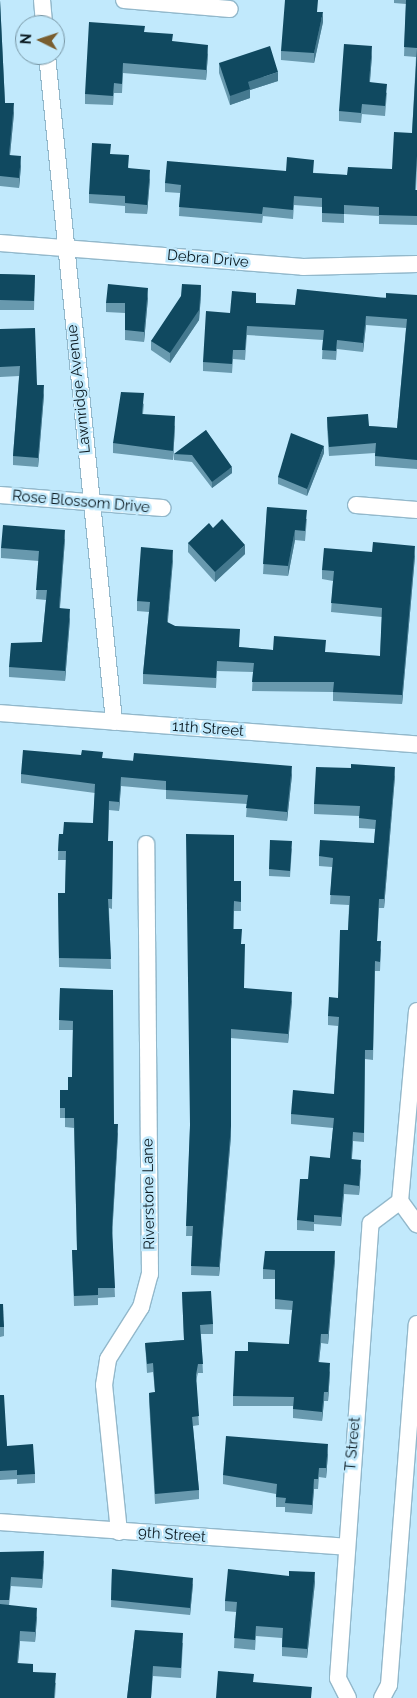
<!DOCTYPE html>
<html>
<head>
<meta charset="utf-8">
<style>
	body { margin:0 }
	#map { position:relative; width:417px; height:1698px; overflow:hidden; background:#c1e9fc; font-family:Raleway,sans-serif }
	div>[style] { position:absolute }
	.roads { filter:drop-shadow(1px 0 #92b8cb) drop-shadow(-1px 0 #92b8cb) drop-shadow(0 1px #92b8cb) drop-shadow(0 -1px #92b8cb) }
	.street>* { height:16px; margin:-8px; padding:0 8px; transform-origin:8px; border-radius:8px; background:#fff }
	.wall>* { inset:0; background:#6899ae }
	.shaded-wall>* { inset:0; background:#45798f }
	.building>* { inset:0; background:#104960 }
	span { translate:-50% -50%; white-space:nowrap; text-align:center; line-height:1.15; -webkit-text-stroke:5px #c1e9fc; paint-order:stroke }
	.street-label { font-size:15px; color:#0b1a21 }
	.north { position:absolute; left:15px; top:15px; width:50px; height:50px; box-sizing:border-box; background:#c1e9fc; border:1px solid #7896a4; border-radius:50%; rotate:274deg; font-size:14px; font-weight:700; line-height:20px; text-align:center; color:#0b1a21 }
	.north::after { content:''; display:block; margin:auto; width:18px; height:22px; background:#795e30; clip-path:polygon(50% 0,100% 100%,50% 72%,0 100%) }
</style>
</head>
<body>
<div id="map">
	<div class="roads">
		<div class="street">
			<div style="left:42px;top:0;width:25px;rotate:85deg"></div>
			<div style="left:124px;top:0;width:106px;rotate:4.9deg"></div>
			<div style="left:47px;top:55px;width:670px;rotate:84.26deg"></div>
			<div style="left:0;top:243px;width:304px;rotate:4.5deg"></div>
			<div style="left:303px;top:267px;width:114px;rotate:-1.5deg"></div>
			<div style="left:0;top:495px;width:163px;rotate:4.6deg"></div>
			<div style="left:356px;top:505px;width:61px;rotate:4.7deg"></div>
			<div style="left:0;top:713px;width:418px;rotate:4.3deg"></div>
			<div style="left:417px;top:1011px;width:191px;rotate:95.1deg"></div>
			<div style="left:400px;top:1201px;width:29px;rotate:54deg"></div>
			<div style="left:0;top:1522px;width:346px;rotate:4.1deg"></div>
			<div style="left:119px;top:1532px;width:148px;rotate:-95.8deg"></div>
			<div style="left:104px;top:1385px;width:26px;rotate:-81deg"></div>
			<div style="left:108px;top:1359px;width:62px;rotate:-57.6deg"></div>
			<div style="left:141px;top:1307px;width:34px;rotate:-75deg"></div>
			<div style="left:150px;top:1274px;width:430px;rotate:-90.5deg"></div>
			<div style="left:348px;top:1698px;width:22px;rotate:-117deg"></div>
			<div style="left:338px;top:1678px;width:456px;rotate:-85.9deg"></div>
			<div style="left:371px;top:1223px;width:36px;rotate:-37deg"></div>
			<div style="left:382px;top:1698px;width:15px;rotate:-62deg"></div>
			<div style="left:389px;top:1685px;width:362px;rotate:-85.6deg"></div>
		</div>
	</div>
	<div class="wall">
		<div style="clip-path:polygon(0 0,5px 103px,14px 113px,10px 155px,21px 166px,19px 188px,0 186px)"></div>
		<div style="clip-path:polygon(394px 0,417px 0,417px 165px,416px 190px,417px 190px,417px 225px,379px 224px,379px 216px,344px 214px,344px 223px,322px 222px,322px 207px,294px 205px,293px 219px,263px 216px,262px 223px,179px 216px,180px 193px,165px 192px,165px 183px,286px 171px,347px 175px,392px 169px,412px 133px,416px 57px,404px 56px,406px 4px,394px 3px)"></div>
		<div style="clip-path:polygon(318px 12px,323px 22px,314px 63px,281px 60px,281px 51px)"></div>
		<div style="clip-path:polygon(145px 32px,208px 54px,206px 80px,123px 73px,122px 93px,114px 93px,113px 105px,85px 104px,85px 94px)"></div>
		<div style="clip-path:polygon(372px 55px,370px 82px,387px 93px,385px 116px,362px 114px,361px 123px,339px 121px,339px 111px)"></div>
		<div style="clip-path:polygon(219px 63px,278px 81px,250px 90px,250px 98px,230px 105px,219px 73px)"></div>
		<div style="clip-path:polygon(111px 154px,129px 168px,150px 179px,147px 214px,125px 213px,125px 206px,89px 203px,89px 194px)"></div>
		<div style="clip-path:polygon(0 274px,35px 275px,34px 310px,0 310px)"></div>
		<div style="clip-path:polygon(201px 295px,199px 320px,170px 363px,151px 350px,151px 341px)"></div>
		<div style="clip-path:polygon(417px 295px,417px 469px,375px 466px,375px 453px,329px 456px,327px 427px,327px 417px,369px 426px,397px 428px,406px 328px,366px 325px,363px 352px,337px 349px,336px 360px,322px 359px,323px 340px,247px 335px,245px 360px,233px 359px,232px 373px,203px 371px,203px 362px,230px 313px,256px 303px,295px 305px)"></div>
		<div style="clip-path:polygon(148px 298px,144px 342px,125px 340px,125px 313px,106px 312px,106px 303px)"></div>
		<div style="clip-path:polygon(0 329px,44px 395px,38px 467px,13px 465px,13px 456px,19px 376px,0 377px)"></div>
		<div style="clip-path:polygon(144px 403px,143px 414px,175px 426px,173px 460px,113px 453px,113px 443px)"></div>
		<div style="clip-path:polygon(206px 430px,232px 473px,212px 488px,192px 462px,174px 460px,174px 454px)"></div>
		<div style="clip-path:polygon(324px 453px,307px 496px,278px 484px,278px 477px)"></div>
		<div style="clip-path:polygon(267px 507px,307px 519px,305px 541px,295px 540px,288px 576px,263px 574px)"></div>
		<div style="clip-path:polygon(213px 528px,245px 554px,215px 582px,188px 552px,188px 543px)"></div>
		<div style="clip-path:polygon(65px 539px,60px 608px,70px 619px,65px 681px,9px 677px,9px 667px,42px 642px,46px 600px,36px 599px,39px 561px,1px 558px,1px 548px)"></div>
		<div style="clip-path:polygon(372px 552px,415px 556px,402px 704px,333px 701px,333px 692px,252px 691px,253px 672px,217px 671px,216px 688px,143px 684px,143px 674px,149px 612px,137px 611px,137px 601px,173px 560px,167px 622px,175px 626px,239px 647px,273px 650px,326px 652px,380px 656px,382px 617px,331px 612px,333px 581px,322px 579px,322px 570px)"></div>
		<div style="clip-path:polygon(103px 758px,292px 775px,287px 821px,246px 817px,247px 804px,166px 799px,166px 790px,121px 786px,119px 811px,109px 810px,108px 841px,113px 841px,112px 909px,109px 908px,111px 969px,59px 967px,58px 893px,65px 893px,66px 860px,58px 860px,59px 834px,63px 834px,93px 823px,95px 793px,21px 783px,21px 774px)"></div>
		<div style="clip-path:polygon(395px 776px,384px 908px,379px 908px,377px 941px,381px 950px,380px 971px,375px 971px,373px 1060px,365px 1059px,364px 1142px,353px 1141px,352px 1159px,361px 1169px,359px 1195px,344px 1194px,341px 1226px,314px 1224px,314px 1231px,297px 1230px,297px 1220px,308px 1179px,330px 1158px,333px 1128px,291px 1124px,291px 1114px,334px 1094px,338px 1026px,328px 1025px,328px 1016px,338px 998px,348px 930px,349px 905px,330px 904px,332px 867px,319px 866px,319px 856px,374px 843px,375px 829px,359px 828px,359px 816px,314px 814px,314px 804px)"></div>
		<div style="clip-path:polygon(292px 848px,290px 877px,269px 876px,269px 869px)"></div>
		<div style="clip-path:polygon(234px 881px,241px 881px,241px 911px,234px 911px,234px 929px,241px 944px,244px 988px,292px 1001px,288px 1043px,231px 1038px,231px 1136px,219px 1276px,191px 1275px,192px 1236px,186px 1236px,190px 1128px)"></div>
		<div style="clip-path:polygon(60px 988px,118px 1134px,112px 1233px,115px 1297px,98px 1298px,98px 1305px,74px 1306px,72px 1250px,77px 1250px,74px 1128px,65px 1127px,65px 1118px,60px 1118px,60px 1090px,68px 1090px,72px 1077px,73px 1030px,59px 1030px)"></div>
		<div style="clip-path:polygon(335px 1260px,328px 1344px,321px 1343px,319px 1362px,330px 1372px,328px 1401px,324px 1401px,322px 1421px,293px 1418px,293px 1406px,233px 1406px,233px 1396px,248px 1351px,289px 1344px,292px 1310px,275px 1309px,275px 1279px,263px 1279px,263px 1269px)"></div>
		<div style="clip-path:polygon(182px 1292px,213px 1324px,213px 1334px,201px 1334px,203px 1373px,198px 1373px,196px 1381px,199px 1425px,193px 1426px,199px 1490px,199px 1499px,155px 1504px,149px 1402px,149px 1393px,155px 1392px,153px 1372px,147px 1373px,145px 1343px,184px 1340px)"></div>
		<div style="clip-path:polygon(0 1304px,4px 1327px,4px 1336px,0 1337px)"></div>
		<div style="clip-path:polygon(0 1395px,7px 1446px,35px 1474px,35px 1483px,17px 1484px,17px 1479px,0 1480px)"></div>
		<div style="clip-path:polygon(328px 1454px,326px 1478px,319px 1477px,318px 1489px,314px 1489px,312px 1514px,285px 1512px,285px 1507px,276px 1507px,276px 1494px,223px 1484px,223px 1475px)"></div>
		<div style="clip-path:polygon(0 1552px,44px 1561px,42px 1588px,11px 1586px,9px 1605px,37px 1617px,35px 1642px,20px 1641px,18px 1663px,33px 1672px,56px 1683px,55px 1698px,0 1698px)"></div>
		<div style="clip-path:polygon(112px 1569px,193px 1584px,190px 1615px,111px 1607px)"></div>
		<div style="clip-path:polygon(315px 1582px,307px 1658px,282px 1656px,282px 1638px,256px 1636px,255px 1650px,234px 1648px,236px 1612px,225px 1611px,225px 1601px)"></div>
		<div style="clip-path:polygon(135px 1630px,183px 1643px,181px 1678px,153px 1676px,151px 1698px,127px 1698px)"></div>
	</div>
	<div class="shaded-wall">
		<div style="clip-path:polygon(323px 12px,323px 22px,314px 63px,314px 53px)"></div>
		<div style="clip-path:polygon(208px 45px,208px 54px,206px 80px,206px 70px)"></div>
		<div style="clip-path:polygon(372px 46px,372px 55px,369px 92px,369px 82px)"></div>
		<div style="clip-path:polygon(278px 72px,278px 81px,250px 90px,250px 98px,230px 105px,230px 96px,248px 82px)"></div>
		<div style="clip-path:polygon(14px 103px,14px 113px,9px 165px,9px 155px)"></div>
		<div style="clip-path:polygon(21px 156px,21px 166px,19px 188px,19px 178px)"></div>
		<div style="clip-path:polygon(150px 170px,150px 179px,147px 214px,147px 205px)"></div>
		<div style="clip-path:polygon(201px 285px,201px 295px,199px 320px,170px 363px,170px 353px)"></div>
		<div style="clip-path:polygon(148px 288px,148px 298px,144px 342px,144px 332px)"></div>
		<div style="clip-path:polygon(366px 316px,366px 325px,363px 352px,363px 343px)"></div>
		<div style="clip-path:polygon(44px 385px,44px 395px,38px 467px,38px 458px)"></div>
		<div style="clip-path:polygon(175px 416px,175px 426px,173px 460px,173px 451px)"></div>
		<div style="clip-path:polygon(324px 446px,324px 453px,307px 496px,307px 489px)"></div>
		<div style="clip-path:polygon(232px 467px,232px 473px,212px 488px,212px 482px)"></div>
		<div style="clip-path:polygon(65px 530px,65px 539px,59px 618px,59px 608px)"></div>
		<div style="clip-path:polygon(295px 530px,295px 540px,288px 576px,288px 566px)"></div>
		<div style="clip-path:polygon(245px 545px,245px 554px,215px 582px,215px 572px)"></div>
		<div style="clip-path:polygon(415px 546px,415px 556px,402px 704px,402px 695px)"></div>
		<div style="clip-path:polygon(173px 550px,173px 560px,167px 632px,167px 622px)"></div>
		<div style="clip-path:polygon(70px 609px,70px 619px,65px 681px,65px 671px)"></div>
		<div style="clip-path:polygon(292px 766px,292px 775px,287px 821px,287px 812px)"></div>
		<div style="clip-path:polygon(395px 767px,395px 776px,384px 908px,384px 899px)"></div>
		<div style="clip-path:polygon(121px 777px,121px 786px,119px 811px,119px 802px)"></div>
		<div style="clip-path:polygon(292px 992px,292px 1001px,288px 1043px,288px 1034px)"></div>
		<div style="clip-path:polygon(118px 1124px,118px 1134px,112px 1237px,112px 1227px)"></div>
		<div style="clip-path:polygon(231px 1126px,231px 1136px,219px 1276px,219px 1267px)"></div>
		<div style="clip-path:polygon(353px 1132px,353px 1141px,351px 1169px,351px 1159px)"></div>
		<div style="clip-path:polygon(361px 1160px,361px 1169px,359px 1195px,359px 1186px)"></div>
		<div style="clip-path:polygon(344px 1184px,344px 1194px,341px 1226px,341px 1217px)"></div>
		<div style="clip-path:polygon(335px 1251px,335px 1260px,328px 1344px,328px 1334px)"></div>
		<div style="clip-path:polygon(321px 1334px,321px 1343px,318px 1371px,318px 1362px)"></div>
		<div style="clip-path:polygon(330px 1363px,330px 1372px,328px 1401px,328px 1392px)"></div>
		<div style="clip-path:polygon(324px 1392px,324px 1401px,322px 1421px,322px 1412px)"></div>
		<div style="clip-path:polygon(328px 1444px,328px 1454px,326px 1478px,326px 1468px)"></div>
		<div style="clip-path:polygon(314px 1479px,314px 1489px,312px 1514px,312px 1505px)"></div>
		<div style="clip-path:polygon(44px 1551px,44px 1561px,42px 1588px,42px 1579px)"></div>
		<div style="clip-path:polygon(315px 1572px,315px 1582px,307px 1658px,307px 1649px)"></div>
		<div style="clip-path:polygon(193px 1578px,193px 1584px,190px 1615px,190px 1608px)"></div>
		<div style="clip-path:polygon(37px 1608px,37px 1617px,35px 1642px,35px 1632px)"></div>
		<div style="clip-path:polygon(20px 1631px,20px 1641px,17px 1673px,17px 1663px)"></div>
	</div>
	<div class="building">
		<div style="clip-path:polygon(0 0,5px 103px,14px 103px,9px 155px,21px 156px,19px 178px,0 176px)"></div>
		<div style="clip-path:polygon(285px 0,318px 0,317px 12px,323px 12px,314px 53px,281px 51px)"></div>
		<div style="clip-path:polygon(406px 0,417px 0,417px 156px,415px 190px,417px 190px,417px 216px,379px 215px,379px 207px,344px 205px,344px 214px,322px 213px,322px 198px,294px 196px,293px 210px,263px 207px,262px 214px,179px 207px,181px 185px,165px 183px,167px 161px,286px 171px,287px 157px,314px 160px,313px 173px,347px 175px,348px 167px,392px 169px,394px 132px,412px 133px,417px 48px,404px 47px)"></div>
		<div style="clip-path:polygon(89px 22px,145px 26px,144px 32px,173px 34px,172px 41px,208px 45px,206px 70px,123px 63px,122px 84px,114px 83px,113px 96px,85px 94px)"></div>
		<div style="clip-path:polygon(344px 44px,372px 46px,369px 82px,387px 84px,385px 106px,362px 104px,361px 113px,339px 111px)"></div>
		<div style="clip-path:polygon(270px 46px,278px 72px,248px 82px,250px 89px,230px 96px,219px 63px)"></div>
		<div style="clip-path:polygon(92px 143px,111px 144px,110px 154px,129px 155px,128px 168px,150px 170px,147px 205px,125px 203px,125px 196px,89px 194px)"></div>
		<div style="clip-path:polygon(0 274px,35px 275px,34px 301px,0 300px)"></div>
		<div style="clip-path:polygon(108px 284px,148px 288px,144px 332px,125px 330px,125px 303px,106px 303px)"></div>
		<div style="clip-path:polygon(182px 284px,201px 285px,199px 310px,170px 353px,151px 341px,181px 296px)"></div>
		<div style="clip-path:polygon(297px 289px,386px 298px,386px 293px,417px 295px,417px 460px,375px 456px,376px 443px,329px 447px,327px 417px,368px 414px,369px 426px,397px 428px,407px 319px,366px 316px,363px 343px,337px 340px,336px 351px,322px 350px,324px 330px,247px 326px,245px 350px,233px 350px,232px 364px,203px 362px,206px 311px,230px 313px,232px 291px,256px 293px,256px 303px,295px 305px)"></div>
		<div style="clip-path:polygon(35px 328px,37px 385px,44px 385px,38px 458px,13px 456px,20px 366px,0 367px,0 329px)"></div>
		<div style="clip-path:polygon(121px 392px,144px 393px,142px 414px,175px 416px,173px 451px,113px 443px)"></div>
		<div style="clip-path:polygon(206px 430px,232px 467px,212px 482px,192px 455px,174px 454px)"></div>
		<div style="clip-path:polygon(291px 433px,324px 446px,307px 489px,278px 477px)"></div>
		<div style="clip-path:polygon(267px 507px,307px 510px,305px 531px,295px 530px,288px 566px,263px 564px)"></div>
		<div style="clip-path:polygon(222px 519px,245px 545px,215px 572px,188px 543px,209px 523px,213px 528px)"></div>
		<div style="clip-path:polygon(3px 525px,65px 530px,59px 608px,70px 609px,65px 671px,9px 667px,11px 643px,42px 642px,47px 590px,36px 590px,39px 551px,1px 548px)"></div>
		<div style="clip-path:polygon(373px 542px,415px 546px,402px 695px,333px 692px,334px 682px,252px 682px,254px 663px,217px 661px,216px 678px,143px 674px,150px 602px,137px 601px,141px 547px,173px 550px,167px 622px,175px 626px,240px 629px,239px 647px,273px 650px,274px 636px,326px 640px,325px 652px,380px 656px,382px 608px,331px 603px,334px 571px,322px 570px,324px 548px,372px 552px)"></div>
		<div style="clip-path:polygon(23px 750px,81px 755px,82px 750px,103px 752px,102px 758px,133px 761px,134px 753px,292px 766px,287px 812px,246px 808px,248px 795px,166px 790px,166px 781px,121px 777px,119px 802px,109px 801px,108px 841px,113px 841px,112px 899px,108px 899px,111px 959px,59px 958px,58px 893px,65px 893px,66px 851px,58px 851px,59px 834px,63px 834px,64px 822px,93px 823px,95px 784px,21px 774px)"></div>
		<div style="clip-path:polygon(351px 764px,395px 767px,384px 899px,379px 899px,377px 941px,381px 941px,380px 962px,375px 961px,373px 1050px,365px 1050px,364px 1133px,353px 1132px,351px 1159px,361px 1160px,359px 1186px,344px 1184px,341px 1217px,314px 1215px,314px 1222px,297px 1220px,300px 1179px,308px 1179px,310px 1156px,330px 1158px,334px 1118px,291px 1114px,293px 1090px,334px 1094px,339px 1017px,328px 1016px,329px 997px,338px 998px,340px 930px,348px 930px,350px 896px,330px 895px,333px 858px,319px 856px,320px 840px,374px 843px,376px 820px,359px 818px,360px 806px,314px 804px,316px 767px,351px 768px)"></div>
		<div style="clip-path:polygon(186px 834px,234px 835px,234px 881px,241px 881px,241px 902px,234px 901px,233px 929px,242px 929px,241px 944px,245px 944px,244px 988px,292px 992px,288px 1034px,231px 1029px,231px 1126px,219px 1267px,191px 1266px,193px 1226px,186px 1226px,190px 1125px)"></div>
		<div style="clip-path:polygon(270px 840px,292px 841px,290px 871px,269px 869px)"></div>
		<div style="clip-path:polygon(60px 988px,113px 990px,114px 1124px,118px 1124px,112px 1227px,115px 1288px,98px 1288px,98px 1295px,74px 1296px,72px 1250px,77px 1250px,74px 1118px,65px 1118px,65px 1108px,60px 1108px,60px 1090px,68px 1090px,68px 1077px,72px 1077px,73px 1021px,59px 1020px)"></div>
		<div style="clip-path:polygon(265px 1251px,335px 1251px,328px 1334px,321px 1334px,318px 1362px,330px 1363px,328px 1392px,324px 1392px,322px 1412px,293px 1409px,294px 1397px,233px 1396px,235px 1351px,248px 1351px,248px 1342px,289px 1344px,293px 1301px,275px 1299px,275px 1270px,263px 1269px)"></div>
		<div style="clip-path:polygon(211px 1291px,213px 1324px,200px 1325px,203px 1364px,198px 1364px,196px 1375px,199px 1416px,192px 1417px,199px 1490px,155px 1494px,149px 1393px,155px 1392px,153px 1363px,147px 1364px,145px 1343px,184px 1340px,182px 1292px)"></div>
		<div style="clip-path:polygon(0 1304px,3px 1304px,4px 1327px,0 1327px)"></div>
		<div style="clip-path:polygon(0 1395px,4px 1395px,7px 1446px,33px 1444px,35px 1474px,17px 1475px,17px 1470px,0 1471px)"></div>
		<div style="clip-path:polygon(226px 1436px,328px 1444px,326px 1468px,319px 1468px,318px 1479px,314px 1479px,312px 1505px,285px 1503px,286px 1498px,276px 1497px,277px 1484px,223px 1475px)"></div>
		<div style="clip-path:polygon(44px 1551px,42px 1579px,11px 1577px,9px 1600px,0 1600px,0 1552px)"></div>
		<div style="clip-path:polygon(112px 1569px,193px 1578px,190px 1608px,111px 1600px)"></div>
		<div style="clip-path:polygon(228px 1569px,289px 1576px,289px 1571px,315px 1572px,307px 1649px,282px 1647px,283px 1628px,256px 1626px,255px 1640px,234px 1638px,237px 1602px,225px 1601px)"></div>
		<div style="clip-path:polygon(0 1604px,37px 1608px,35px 1632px,20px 1631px,17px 1663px,33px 1664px,33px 1672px,56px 1673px,54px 1698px,0 1698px)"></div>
		<div style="clip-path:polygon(135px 1630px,183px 1633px,181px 1668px,153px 1666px,151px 1698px,127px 1698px)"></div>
		<div style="clip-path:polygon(218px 1671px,254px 1674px,253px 1682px,312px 1687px,311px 1698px,216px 1698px)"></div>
	</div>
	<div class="street-label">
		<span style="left:208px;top:259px;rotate:5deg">Debra Drive</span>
		<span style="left:79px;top:389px;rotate:-96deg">Lawnridge Avenue</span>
		<span style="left:81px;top:502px;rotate:5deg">Rose Blossom Drive</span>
		<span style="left:208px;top:729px;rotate:4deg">11th Street</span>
		<span style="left:149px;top:1194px;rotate:-91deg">Riverstone Lane</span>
		<span style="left:353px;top:1444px;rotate:-85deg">T Street</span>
		<span style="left:172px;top:1535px;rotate:4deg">9th Street</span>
	</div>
	<div class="north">N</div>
</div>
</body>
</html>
